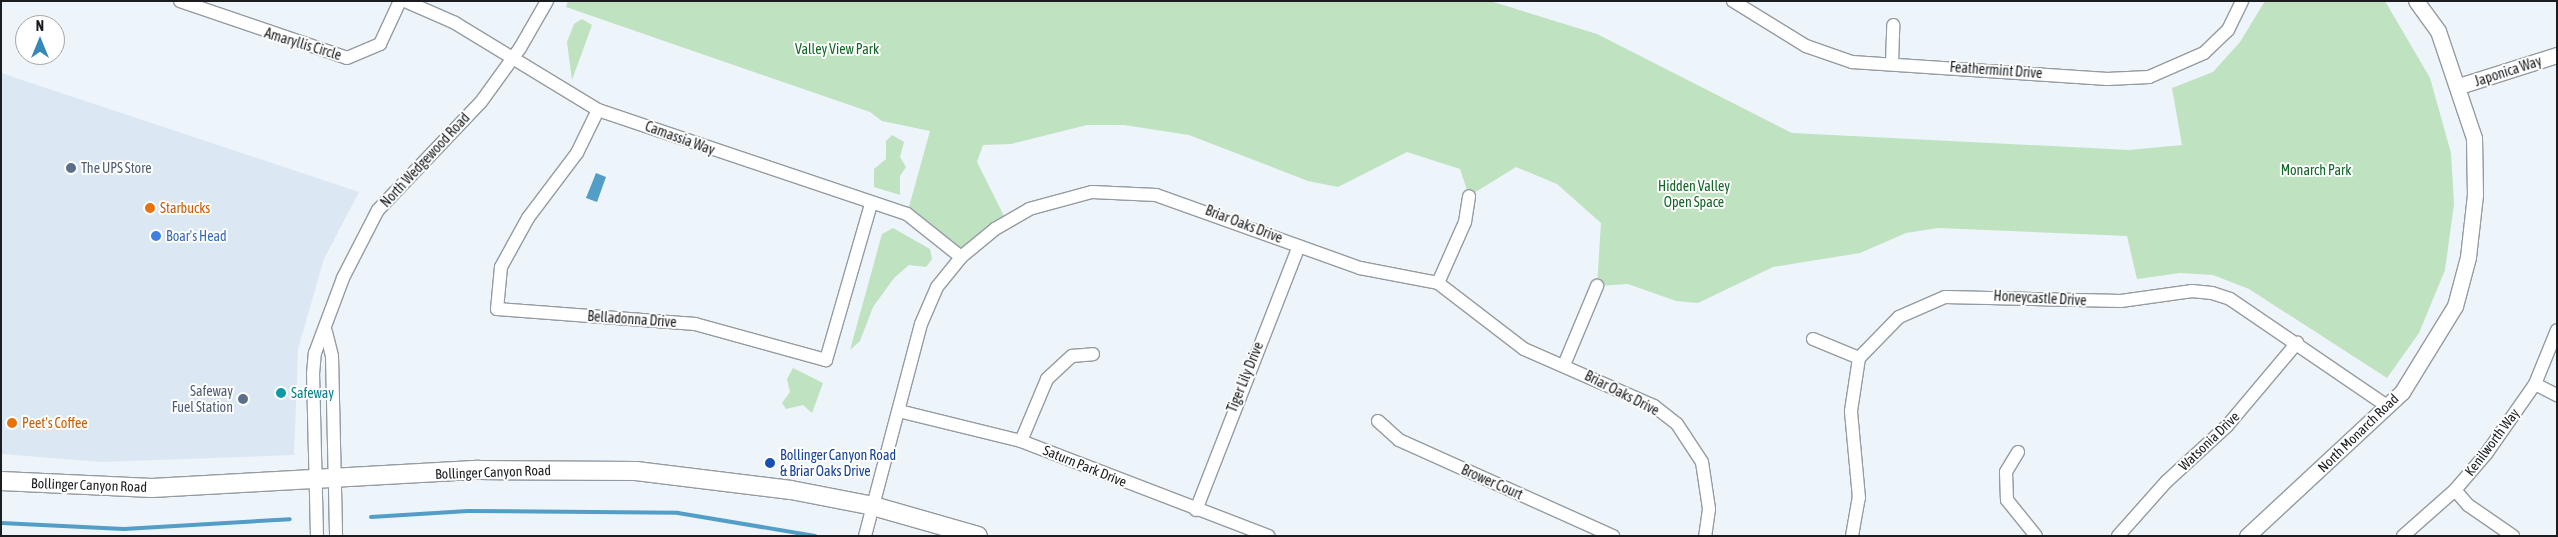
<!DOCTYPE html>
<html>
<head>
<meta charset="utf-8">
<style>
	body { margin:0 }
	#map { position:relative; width:2558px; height:537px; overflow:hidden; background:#edf4fa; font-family:"Asap Condensed",sans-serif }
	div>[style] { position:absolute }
	.built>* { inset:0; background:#dbe8f4 }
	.green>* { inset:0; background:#bfe2c1 }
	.water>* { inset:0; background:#529ec6 }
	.stream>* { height:4px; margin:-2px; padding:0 2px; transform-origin:2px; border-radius:2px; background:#529ec6 }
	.roads { filter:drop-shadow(1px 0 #959ca1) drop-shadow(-1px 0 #959ca1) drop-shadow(0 1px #959ca1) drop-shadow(0 -1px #959ca1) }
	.minor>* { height:12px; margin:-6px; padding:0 6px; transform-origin:6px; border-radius:6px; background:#fff }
	.tertiary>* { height:15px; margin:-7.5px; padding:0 7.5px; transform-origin:7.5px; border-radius:7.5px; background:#fff }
	.secondary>* { height:18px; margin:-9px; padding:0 9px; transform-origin:9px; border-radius:9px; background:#fff }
	.dots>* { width:14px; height:14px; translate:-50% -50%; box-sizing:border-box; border:2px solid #fff; border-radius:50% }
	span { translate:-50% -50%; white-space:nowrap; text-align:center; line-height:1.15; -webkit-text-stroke:4px #fff; paint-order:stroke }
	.street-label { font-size:14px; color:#1b1d20 }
	.park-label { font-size:14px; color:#116726 }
	.service-label { font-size:14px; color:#4e5e75 }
	.left { translate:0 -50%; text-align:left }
	.right { translate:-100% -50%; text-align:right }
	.food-label { font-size:14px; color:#c56008 }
	.shop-label { font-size:14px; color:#366cbe }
	.culture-label { font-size:14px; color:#0d838f }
	.transit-label { font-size:14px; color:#164399 }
	.frame { position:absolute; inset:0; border:2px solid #1b1d20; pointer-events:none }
	.north { position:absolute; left:15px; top:15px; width:50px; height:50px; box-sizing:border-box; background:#fff; border:1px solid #a4a5a6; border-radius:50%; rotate:0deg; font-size:14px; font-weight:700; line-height:20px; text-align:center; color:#1b1d20 }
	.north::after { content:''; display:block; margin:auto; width:18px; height:22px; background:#3489b8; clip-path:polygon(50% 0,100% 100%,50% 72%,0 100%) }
</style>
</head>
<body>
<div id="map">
	<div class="built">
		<div style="clip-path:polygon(1px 73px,359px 192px,324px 259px,298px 349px,294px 455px,101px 462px,1px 454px)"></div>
	</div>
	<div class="green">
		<div style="clip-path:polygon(568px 1px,1490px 1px,1597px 34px,1792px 133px,2129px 150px,2182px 145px,2172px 88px,2213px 72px,2240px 42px,2265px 1px,2385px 1px,2430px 78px,2451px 153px,2454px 204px,2445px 270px,2419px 333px,2387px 378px,2249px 289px,2213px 275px,2180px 273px,2137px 279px,2127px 236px,1938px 228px,1906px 233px,1860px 253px,1773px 267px,1698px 303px,1676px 301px,1628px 284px,1597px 286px,1601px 223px,1557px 184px,1516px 167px,1469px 196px,1460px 169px,1407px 152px,1338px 187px,1308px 181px,1189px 135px,1124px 125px,1087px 125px,1011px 144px,983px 145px,977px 162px,1007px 222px,961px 257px,907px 214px,930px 131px,882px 121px,870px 112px,566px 7px)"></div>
		<div style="clip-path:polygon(582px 19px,592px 25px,572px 80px,567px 42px,574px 24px)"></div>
		<div style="clip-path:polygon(892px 135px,904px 142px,900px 157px,906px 167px,900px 176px,900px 195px,874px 187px,874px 169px,886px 159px,886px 141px)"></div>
		<div style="clip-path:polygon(893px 228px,930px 249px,932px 259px,926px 267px,909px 265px,894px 278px,873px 307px,860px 341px,850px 350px,882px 234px)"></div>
		<div style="clip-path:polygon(793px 368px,823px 383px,812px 413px,803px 405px,786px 409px,782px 403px,790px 392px,787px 379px)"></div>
	</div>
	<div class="water">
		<div style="clip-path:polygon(596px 173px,606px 177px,597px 202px,586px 198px)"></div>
	</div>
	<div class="stream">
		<div style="left:371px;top:517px;width:97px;rotate:-3.5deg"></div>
		<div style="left:468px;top:511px;width:210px;rotate:0.5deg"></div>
		<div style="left:678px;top:513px;width:139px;rotate:9.5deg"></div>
		<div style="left:1px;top:523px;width:123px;rotate:2.8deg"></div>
		<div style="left:124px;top:529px;width:166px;rotate:-3.4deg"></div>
	</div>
	<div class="roads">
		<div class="minor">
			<div style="left:180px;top:1px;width:176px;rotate:18.8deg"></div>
			<div style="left:347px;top:58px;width:36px;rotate:-23deg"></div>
			<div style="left:380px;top:44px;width:47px;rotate:-65.1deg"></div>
			<div style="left:405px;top:1px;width:55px;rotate:23.7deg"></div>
			<div style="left:455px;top:23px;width:167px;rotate:31.3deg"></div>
			<div style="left:598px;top:110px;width:326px;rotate:18.6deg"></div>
			<div style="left:907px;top:214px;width:69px;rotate:38.5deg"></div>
			<div style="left:1733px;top:1px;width:86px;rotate:31.7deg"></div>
			<div style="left:1806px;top:46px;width:49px;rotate:19.2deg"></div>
			<div style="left:1852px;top:62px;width:256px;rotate:3.8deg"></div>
			<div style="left:2107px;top:79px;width:42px;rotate:-2.7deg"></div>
			<div style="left:2149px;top:77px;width:60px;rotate:-23.6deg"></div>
			<div style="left:2204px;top:53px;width:33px;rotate:-44deg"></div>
			<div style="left:2228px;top:30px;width:32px;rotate:-64deg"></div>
			<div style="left:1892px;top:63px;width:38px;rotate:-88deg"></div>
			<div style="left:598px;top:110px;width:48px;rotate:116deg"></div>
			<div style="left:577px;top:153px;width:81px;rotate:127deg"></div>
			<div style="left:528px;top:218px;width:56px;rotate:118.9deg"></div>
			<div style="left:501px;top:267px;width:42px;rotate:95.4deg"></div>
			<div style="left:497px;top:309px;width:199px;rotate:4.3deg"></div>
			<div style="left:695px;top:324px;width:136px;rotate:15.4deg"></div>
			<div style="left:826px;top:360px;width:162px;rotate:-73.9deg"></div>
			<div style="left:1438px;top:283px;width:67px;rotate:-66.1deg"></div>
			<div style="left:1465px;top:222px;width:26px;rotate:-81deg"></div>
			<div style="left:326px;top:332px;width:25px;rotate:76deg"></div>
			<div style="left:332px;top:356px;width:180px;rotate:88.7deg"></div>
			<div style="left:1813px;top:339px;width:50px;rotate:22.4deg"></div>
			<div style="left:1564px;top:365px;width:86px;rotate:-67.3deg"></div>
			<div style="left:2535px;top:384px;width:25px;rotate:27deg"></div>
			<div style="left:899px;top:411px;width:126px;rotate:13.8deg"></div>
			<div style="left:1021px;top:441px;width:265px;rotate:21deg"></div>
			<div style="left:1378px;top:421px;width:28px;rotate:42deg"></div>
			<div style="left:1399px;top:440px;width:235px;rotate:24.2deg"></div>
			<div style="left:1021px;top:441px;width:67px;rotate:-67.2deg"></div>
			<div style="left:1047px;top:379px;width:34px;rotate:-43deg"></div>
			<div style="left:1072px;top:356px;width:21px;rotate:-5deg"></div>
			<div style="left:2018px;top:452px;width:23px;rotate:121deg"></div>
			<div style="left:2006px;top:472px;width:28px;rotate:88deg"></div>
			<div style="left:2007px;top:500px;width:46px;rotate:51.1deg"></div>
			<div style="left:2455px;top:490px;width:20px;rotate:49deg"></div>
			<div style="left:2468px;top:505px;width:55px;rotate:34.6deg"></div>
			<div style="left:1196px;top:510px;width:283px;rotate:-68.7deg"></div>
			<div style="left:317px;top:536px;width:162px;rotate:-91.4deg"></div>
			<div style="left:313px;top:374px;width:21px;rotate:-85deg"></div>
			<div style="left:315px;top:353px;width:80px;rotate:-69.5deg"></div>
			<div style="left:343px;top:278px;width:76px;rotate:-62.8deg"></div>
			<div style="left:378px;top:210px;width:149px;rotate:-46.4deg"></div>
			<div style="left:481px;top:102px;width:67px;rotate:-54.2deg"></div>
			<div style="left:520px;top:48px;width:54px;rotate:-60.1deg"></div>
			<div style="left:865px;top:536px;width:219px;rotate:-75.2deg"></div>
			<div style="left:921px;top:324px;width:40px;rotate:-66.6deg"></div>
			<div style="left:937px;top:287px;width:38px;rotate:-51deg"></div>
			<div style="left:961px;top:257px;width:44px;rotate:-39.5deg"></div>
			<div style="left:995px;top:229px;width:39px;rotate:-30deg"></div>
			<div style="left:1029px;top:209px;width:65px;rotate:-15.1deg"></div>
			<div style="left:1092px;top:192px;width:64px;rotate:2.7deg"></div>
			<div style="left:1156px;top:195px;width:217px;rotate:19.7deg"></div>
			<div style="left:1360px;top:268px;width:79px;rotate:10.9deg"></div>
			<div style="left:1438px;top:283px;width:108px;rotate:37.5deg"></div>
			<div style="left:1524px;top:349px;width:142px;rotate:23.7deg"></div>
			<div style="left:1654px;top:406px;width:29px;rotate:38deg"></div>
			<div style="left:1677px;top:424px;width:45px;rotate:56.7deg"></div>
			<div style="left:1702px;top:462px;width:48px;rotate:81.5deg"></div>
			<div style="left:1709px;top:509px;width:27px;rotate:98deg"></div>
			<div style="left:1852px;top:536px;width:39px;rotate:-80deg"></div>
			<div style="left:1859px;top:498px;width:87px;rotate:-95.3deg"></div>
			<div style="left:1851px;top:411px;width:54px;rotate:-81.4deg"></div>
			<div style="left:1859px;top:358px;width:57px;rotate:-45.7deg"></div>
			<div style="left:1899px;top:317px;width:50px;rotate:-23.5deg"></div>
			<div style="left:1945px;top:297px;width:176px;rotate:1.3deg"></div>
			<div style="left:2121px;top:301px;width:72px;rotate:-8deg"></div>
			<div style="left:2192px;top:291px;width:20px;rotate:6deg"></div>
			<div style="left:2212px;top:293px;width:19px;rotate:18deg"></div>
			<div style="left:2230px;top:299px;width:190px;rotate:34.3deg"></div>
			<div style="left:2118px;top:536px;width:72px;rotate:-48.4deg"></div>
			<div style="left:2166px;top:482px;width:83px;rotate:-42.6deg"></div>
			<div style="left:2227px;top:426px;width:109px;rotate:-49.9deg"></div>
			<div style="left:2403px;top:536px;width:69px;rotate:-41.5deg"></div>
			<div style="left:2455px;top:490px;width:48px;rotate:-49.3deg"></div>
			<div style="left:2486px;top:454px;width:85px;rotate:-55deg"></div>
			<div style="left:2535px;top:384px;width:58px;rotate:-67.8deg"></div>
		</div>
		<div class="tertiary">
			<div style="left:2459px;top:86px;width:103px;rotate:-17.6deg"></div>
			<div style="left:2247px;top:536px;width:212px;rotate:-42.9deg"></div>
			<div style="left:2402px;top:392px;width:101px;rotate:-58.4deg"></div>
			<div style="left:2455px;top:306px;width:51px;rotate:-75.1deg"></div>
			<div style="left:2468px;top:257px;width:62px;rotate:-83.6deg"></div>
			<div style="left:2475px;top:195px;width:57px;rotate:-91deg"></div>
			<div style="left:2474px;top:138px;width:113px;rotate:-108.6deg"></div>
			<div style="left:2438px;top:31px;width:37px;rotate:-126deg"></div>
		</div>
		<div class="secondary">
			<div style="left:1px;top:481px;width:151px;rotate:2.7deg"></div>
			<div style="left:152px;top:488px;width:327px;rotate:-3.2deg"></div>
			<div style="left:479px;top:470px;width:157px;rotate:0.4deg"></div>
			<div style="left:636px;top:471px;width:156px;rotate:7deg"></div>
			<div style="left:791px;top:490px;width:84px;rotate:11deg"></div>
			<div style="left:873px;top:506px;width:109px;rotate:15.9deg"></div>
		</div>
	</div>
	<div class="dots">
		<div style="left:71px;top:168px;background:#5c6f8a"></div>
		<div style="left:150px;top:208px;background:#e8710a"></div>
		<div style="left:156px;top:236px;background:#3f7fe0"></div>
		<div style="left:281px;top:393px;background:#0f9aa8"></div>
		<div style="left:243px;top:399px;background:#5c6f8a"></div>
		<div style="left:12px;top:423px;background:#e8710a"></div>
		<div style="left:770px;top:463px;background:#1a4fb4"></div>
	</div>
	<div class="street-label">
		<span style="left:303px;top:44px;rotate:17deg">Amaryllis Circle</span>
		<span style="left:1996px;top:70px;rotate:4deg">Feathermint Drive</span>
		<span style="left:2508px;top:71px;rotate:-18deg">Japonica Way</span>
		<span style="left:680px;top:138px;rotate:20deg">Camassia Way</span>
		<span style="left:425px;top:160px;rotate:-47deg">North Wedgewood Road</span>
		<span style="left:1244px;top:224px;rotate:21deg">Briar Oaks Drive</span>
		<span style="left:2040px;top:298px;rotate:3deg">Honeycastle Drive</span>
		<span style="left:632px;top:319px;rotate:4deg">Belladonna Drive</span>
		<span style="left:1245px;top:377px;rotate:-68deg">Tiger Lily Drive</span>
		<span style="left:1622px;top:393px;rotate:27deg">Briar Oaks Drive</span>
		<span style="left:2358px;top:433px;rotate:-44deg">North Monarch Road</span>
		<span style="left:2209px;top:441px;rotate:-44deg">Watsonia Drive</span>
		<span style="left:2492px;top:442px;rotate:-53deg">Kenilworth Way</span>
		<span style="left:1085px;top:466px;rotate:22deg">Saturn Park Drive</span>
		<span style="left:493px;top:472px;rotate:-2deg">Bollinger Canyon Road</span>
		<span style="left:1492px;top:482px;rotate:24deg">Brower Court</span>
		<span style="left:89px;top:485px;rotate:2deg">Bollinger Canyon Road</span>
	</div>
	<div class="park-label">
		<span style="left:837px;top:49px">Valley View Park</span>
		<span style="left:2316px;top:170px">Monarch Park</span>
		<span style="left:1694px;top:194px">Hidden Valley<br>Open Space</span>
	</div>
	<div class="service-label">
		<span class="left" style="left:81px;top:168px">The UPS Store</span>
		<span class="right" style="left:233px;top:399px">Safeway<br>Fuel Station</span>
	</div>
	<div class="food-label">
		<span class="left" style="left:160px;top:208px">Starbucks</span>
		<span class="left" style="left:22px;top:423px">Peet's Coffee</span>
	</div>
	<div class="shop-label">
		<span class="left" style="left:166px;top:236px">Boar's Head</span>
	</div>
	<div class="culture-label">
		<span class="left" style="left:291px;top:393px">Safeway</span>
	</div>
	<div class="transit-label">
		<span class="left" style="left:780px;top:463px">Bollinger Canyon Road<br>&amp; Briar Oaks Drive</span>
	</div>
	<div class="frame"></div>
	<div class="north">N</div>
</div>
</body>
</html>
